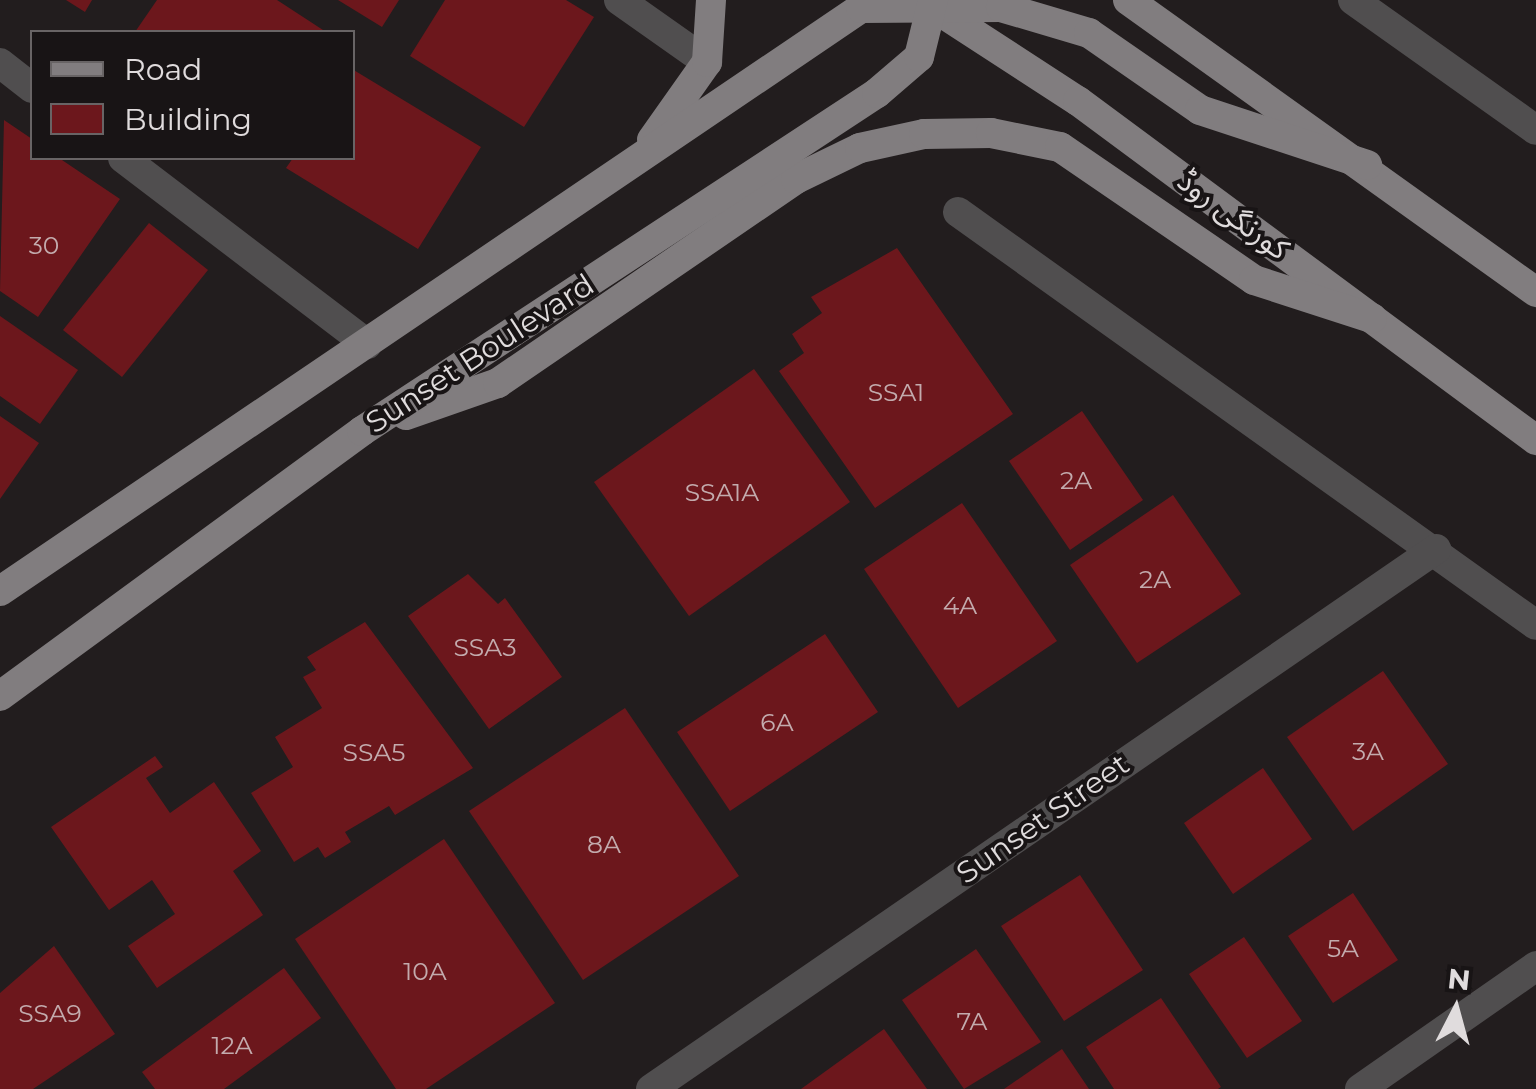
<!DOCTYPE html>
<html>
<head>
<meta charset="utf-8">
<style>
	body { margin:0 }
	#map { position:relative; width:1536px; height:1089px; overflow:hidden; background:#221d1e; font-family:Montserrat,"Noto Sans Arabic",sans-serif }
	div>[style] { position:absolute }
	.building>* { inset:0; background:#6c171c }
	.minor>* { height:30px; margin:-15px; padding:0 15px; transform-origin:15px; border-radius:15px; background:#504e4f }
	.major>* { height:30px; margin:-15px; padding:0 15px; transform-origin:15px; border-radius:15px; background:#817d7f }
	span { translate:-50% -50%; white-space:nowrap; text-align:center; line-height:1.15; -webkit-text-stroke:8px #181415; paint-order:stroke }
	.number-label { font-size:25px; color:#c3abad }
	.number-label span { -webkit-text-stroke-width:0 }
	.street-label { font-size:30px; color:#e0dcdd }
	.legend { position:absolute; left:30px; top:30px; width:325px; height:130px; box-sizing:border-box; background:#181415; border:2px solid #686465; margin:0; padding:12px 18px; list-style:none; font-size:30px; color:#e0dcdd }
	.legend li { display:flex; align-items:center; gap:20px; height:50px }
	.legend b { width:50px; border:2px solid #686465 }
	.north { position:absolute; left:1406px; top:959px; width:100px; height:100px; -webkit-text-stroke:8px #181415; paint-order:stroke; rotate:6deg; font-size:28px; font-weight:700; line-height:40px; text-align:center; color:#e0dcdd }
	.north::after { content:''; display:block; margin:auto; width:35px; height:45px; background:#e0dcdd; clip-path:polygon(50% 0,100% 100%,50% 72%,0 100%) }
</style>
</head>
<body>
<div id="map">
	<div class="building">
		<div style="clip-path:polygon(66px 0,92px 0,85px 12px)"></div>
		<div style="clip-path:polygon(157px 0,277px 0,323px 30px,135px 32px)"></div>
		<div style="clip-path:polygon(338px 0,399px 0,382px 27px)"></div>
		<div style="clip-path:polygon(445px 0,566px 0,594px 17px,524px 127px,410px 56px)"></div>
		<div style="clip-path:polygon(352px 69px,481px 147px,418px 249px,286px 168px,293px 158px,352px 158px)"></div>
		<div style="clip-path:polygon(4px 120px,32px 139px,32px 158px,59px 158px,120px 199px,38px 317px,0 291px)"></div>
		<div style="clip-path:polygon(149px 223px,208px 270px,122px 377px,63px 330px)"></div>
		<div style="clip-path:polygon(897px 248px,1013px 414px,875px 508px,779px 371px,804px 353px,792px 334px,822px 313px,811px 297px)"></div>
		<div style="clip-path:polygon(0 316px,78px 370px,40px 424px,0 396px)"></div>
		<div style="clip-path:polygon(754px 369px,850px 502px,689px 616px,594px 482px)"></div>
		<div style="clip-path:polygon(1082px 411px,1143px 500px,1070px 550px,1009px 461px)"></div>
		<div style="clip-path:polygon(0 416px,39px 443px,0 499px)"></div>
		<div style="clip-path:polygon(1173px 495px,1241px 594px,1137px 663px,1070px 565px)"></div>
		<div style="clip-path:polygon(962px 503px,1057px 641px,958px 708px,864px 569px)"></div>
		<div style="clip-path:polygon(468px 574px,498px 604px,505px 598px,562px 677px,489px 729px,408px 616px)"></div>
		<div style="clip-path:polygon(365px 622px,473px 768px,395px 815px,389px 806px,345px 832px,351px 842px,325px 858px,318px 847px,294px 862px,251px 793px,293px 767px,275px 737px,322px 708px,303px 677px,316px 670px,307px 657px)"></div>
		<div style="clip-path:polygon(825px 634px,878px 712px,730px 811px,677px 732px)"></div>
		<div style="clip-path:polygon(1383px 671px,1448px 764px,1353px 831px,1287px 737px)"></div>
		<div style="clip-path:polygon(625px 708px,739px 876px,583px 980px,469px 811px)"></div>
		<div style="clip-path:polygon(155px 756px,163px 767px,146px 778px,170px 813px,214px 782px,261px 851px,233px 871px,263px 915px,157px 988px,128px 946px,175px 914px,152px 880px,109px 910px,51px 827px)"></div>
		<div style="clip-path:polygon(1263px 768px,1312px 839px,1233px 894px,1184px 823px)"></div>
		<div style="clip-path:polygon(444px 839px,555px 1003px,426px 1089px,396px 1089px,295px 939px)"></div>
		<div style="clip-path:polygon(1080px 875px,1143px 970px,1064px 1021px,1001px 926px)"></div>
		<div style="clip-path:polygon(1353px 893px,1398px 960px,1333px 1003px,1288px 936px)"></div>
		<div style="clip-path:polygon(1244px 937px,1302px 1021px,1247px 1058px,1189px 974px)"></div>
		<div style="clip-path:polygon(54px 946px,115px 1034px,33px 1089px,0 1089px,0 993px)"></div>
		<div style="clip-path:polygon(976px 949px,1041px 1042px,964px 1089px,902px 1000px)"></div>
		<div style="clip-path:polygon(284px 968px,321px 1018px,224px 1089px,155px 1089px,142px 1072px)"></div>
		<div style="clip-path:polygon(1161px 998px,1221px 1087px,1218px 1089px,1114px 1089px,1086px 1047px)"></div>
		<div style="clip-path:polygon(884px 1029px,927px 1089px,801px 1089px)"></div>
		<div style="clip-path:polygon(1062px 1049px,1089px 1089px,1004px 1089px)"></div>
	</div>
	<div class="minor">
		<div style="left:619px;top:0;width:108px;rotate:35.2deg"></div>
		<div style="left:1353px;top:0;width:224px;rotate:35.4deg"></div>
		<div style="left:0;top:63px;width:41px;rotate:38deg"></div>
		<div style="left:123px;top:158px;width:307px;rotate:37.3deg"></div>
		<div style="left:958px;top:212px;width:710px;rotate:35.55deg"></div>
		<div style="left:651px;top:1089px;width:953px;rotate:-34.52deg"></div>
		<div style="left:1360px;top:1089px;width:215px;rotate:-34.9deg"></div>
	</div>
	<div class="major">
		<div style="left:1128px;top:0;width:502px;rotate:35.59deg"></div>
		<div style="left:933px;top:7px;width:173px;rotate:33deg"></div>
		<div style="left:1078px;top:101px;width:570px;rotate:36.51deg"></div>
		<div style="left:652px;top:140px;width:95px;rotate:-54.8deg"></div>
		<div style="left:707px;top:62px;width:62px;rotate:-86.3deg"></div>
		<div style="left:406px;top:415px;width:97px;rotate:-19.2deg"></div>
		<div style="left:498px;top:383px;width:361px;rotate:-34.4deg"></div>
		<div style="left:796px;top:179px;width:71px;rotate:-25.8deg"></div>
		<div style="left:860px;top:148px;width:66px;rotate:-12.3deg"></div>
		<div style="left:924px;top:134px;width:67px;rotate:-0.9deg"></div>
		<div style="left:991px;top:133px;width:70px;rotate:11.5deg"></div>
		<div style="left:1060px;top:147px;width:235px;rotate:34.4deg"></div>
		<div style="left:1254px;top:280px;width:124px;rotate:17.9deg"></div>
		<div style="left:0;top:591px;width:1040px;rotate:-34.1deg"></div>
		<div style="left:861px;top:8px;width:140px;rotate:-0.4deg"></div>
		<div style="left:1001px;top:7px;width:92px;rotate:16.5deg"></div>
		<div style="left:1089px;top:33px;width:135px;rotate:34.7deg"></div>
		<div style="left:1200px;top:110px;width:176px;rotate:18.2deg"></div>
		<div style="left:0;top:696px;width:449px;rotate:-36.2deg"></div>
		<div style="left:362px;top:431px;width:616px;rotate:-33.28deg"></div>
		<div style="left:877px;top:93px;width:55px;rotate:-40.6deg"></div>
		<div style="left:919px;top:57px;width:59px;rotate:-76.2deg"></div>
	</div>
	<div class="number-label">
		<span style="left:44px;top:245px">30</span>
		<span style="left:896px;top:392px">SSA1</span>
		<span style="left:1076px;top:480px">2A</span>
		<span style="left:722px;top:492px">SSA1A</span>
		<span style="left:1155px;top:579px">2A</span>
		<span style="left:960px;top:605px">4A</span>
		<span style="left:485px;top:647px">SSA3</span>
		<span style="left:777px;top:722px">6A</span>
		<span style="left:1368px;top:751px">3A</span>
		<span style="left:374px;top:752px">SSA5</span>
		<span style="left:604px;top:844px">8A</span>
		<span style="left:1343px;top:948px">5A</span>
		<span style="left:425px;top:971px">10A</span>
		<span style="left:50px;top:1013px">SSA9</span>
		<span style="left:972px;top:1021px">7A</span>
		<span style="left:232px;top:1045px">12A</span>
	</div>
	<div class="street-label">
		<span style="left:1233px;top:215px;rotate:36deg">کورنگی روڈ</span>
		<span style="left:480px;top:354px;rotate:-33deg">Sunset Boulevard</span>
		<span style="left:1043px;top:819px;rotate:-35deg">Sunset Street</span>
	</div>
	<ul class="legend">
	<li><b style="height:12px;background:#817d7f"></b>Road</li>
	<li><b style="height:28px;background:#6c171c"></b>Building</li>
	</ul>
	<div class="north">N</div>
</div>
</body>
</html>
